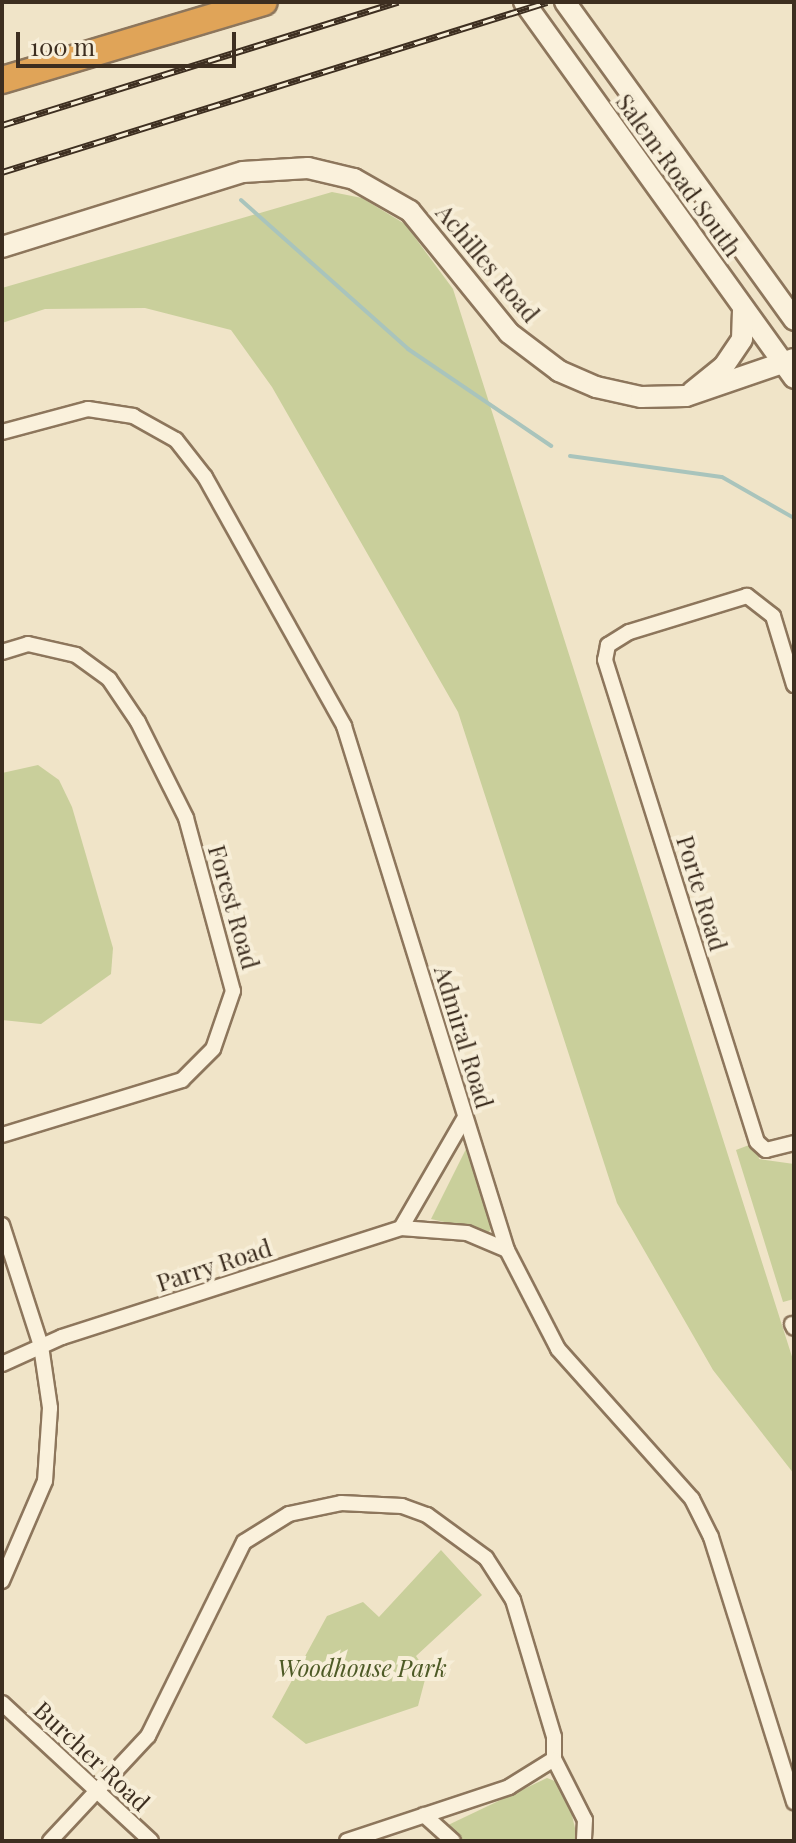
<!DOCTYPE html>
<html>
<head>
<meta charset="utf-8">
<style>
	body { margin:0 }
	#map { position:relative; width:796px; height:1843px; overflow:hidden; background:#f0e4c8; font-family:"Playfair Display",serif }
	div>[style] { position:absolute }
	.green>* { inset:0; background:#c9cf9b }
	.stream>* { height:4px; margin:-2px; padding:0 2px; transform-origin:2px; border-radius:2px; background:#a9c4bc }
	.roads { filter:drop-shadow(2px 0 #8d765c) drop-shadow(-2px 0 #8d765c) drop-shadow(0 2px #8d765c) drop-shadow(0 -2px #8d765c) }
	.street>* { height:14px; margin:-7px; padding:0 7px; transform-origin:7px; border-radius:7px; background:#faf1dc }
	.secondary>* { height:20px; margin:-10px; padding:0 10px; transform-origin:10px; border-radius:10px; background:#faf1dc }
	.highway>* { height:26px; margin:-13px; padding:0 13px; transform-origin:13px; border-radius:13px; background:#e0a458 }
	.rail>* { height:7px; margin-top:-3.5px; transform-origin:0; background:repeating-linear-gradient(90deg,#f7eed8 0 12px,#3d2e20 0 24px); box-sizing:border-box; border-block:2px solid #3d2e20 }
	span { translate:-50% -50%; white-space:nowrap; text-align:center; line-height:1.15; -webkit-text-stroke:8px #f7eed8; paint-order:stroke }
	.street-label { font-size:24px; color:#3d2e20 }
	.park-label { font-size:24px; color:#4d5a26; font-style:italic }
	.frame { position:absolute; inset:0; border:4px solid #3d2e20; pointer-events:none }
	.scale { position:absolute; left:16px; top:32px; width:220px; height:36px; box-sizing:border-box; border:4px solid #3d2e20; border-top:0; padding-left:10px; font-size:24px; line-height:28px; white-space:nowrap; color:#3d2e20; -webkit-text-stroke:6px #f7eed8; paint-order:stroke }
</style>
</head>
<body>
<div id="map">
	<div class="green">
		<div style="clip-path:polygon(332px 192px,362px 198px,405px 224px,453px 289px,794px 1363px,794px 1474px,713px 1370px,617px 1203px,458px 712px,272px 387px,231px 330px,145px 308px,45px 309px,2px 323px,2px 288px)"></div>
		<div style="clip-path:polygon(38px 765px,59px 780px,72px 807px,113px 948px,111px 974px,41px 1024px,2px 1020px,2px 773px)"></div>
		<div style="clip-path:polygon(757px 1142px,759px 1159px,794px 1164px,794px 1299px,783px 1302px,736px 1150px)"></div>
		<div style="clip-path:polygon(467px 1147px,492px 1226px,489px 1232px,431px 1219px)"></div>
		<div style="clip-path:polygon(441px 1550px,482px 1595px,416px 1656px,427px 1672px,418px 1706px,306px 1744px,272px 1717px,327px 1616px,363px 1602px,379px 1617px)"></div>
		<div style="clip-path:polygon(547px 1778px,565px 1785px,578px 1841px,459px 1841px,446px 1826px)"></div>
	</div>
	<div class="stream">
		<div style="left:241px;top:200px;width:224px;rotate:41.7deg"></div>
		<div style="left:408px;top:349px;width:173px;rotate:34.1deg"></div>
		<div style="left:570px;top:456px;width:153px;rotate:7.9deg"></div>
		<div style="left:722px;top:477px;width:83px;rotate:29.7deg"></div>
	</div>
	<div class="roads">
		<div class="street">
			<div style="left:2px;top:432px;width:89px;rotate:-15deg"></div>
			<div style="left:88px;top:409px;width:46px;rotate:8.8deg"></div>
			<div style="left:133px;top:416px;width:49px;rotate:29.2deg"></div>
			<div style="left:176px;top:440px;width:47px;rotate:51.9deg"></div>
			<div style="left:205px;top:477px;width:285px;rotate:60.8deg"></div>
			<div style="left:344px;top:726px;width:549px;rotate:72.72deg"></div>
			<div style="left:507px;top:1250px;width:111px;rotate:62.7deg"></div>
			<div style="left:558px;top:1349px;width:201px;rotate:48.2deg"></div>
			<div style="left:692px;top:1499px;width:42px;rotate:63.4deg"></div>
			<div style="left:711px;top:1537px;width:278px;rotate:72.6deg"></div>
			<div style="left:2px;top:652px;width:27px;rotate:-17deg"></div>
			<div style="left:28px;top:644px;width:49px;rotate:12.9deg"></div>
			<div style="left:76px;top:655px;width:41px;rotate:36deg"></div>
			<div style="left:109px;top:679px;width:52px;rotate:56deg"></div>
			<div style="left:138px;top:722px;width:107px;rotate:63.4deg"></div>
			<div style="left:186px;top:818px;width:179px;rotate:74.8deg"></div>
			<div style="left:233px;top:991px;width:61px;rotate:109deg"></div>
			<div style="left:213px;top:1049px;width:44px;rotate:135deg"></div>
			<div style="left:182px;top:1080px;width:188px;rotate:163deg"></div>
			<div style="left:794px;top:685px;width:72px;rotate:-106.9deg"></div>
			<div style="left:773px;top:616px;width:33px;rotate:-142deg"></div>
			<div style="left:747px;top:596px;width:123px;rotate:163deg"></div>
			<div style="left:629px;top:632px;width:25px;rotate:148deg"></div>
			<div style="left:608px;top:645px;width:15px;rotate:101deg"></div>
			<div style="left:605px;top:660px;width:505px;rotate:72.5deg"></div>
			<div style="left:757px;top:1142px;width:12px;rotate:42deg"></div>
			<div style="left:766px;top:1150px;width:29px;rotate:-14deg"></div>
			<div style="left:2px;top:1225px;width:127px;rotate:72.1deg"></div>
			<div style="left:41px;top:1346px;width:63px;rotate:81.7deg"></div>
			<div style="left:50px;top:1408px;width:73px;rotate:93.9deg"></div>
			<div style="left:45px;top:1481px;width:109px;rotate:113.3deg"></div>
			<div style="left:401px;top:1228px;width:128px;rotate:-60deg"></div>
			<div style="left:792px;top:1324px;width:4px;rotate:63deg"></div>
			<div style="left:2px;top:1364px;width:66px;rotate:-24.2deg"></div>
			<div style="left:62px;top:1337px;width:356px;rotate:-17.8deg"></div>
			<div style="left:401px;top:1228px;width:66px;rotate:4.3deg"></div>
			<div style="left:467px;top:1233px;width:43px;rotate:23deg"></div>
			<div style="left:2px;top:1703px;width:203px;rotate:42.8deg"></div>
			<div style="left:424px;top:1815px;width:39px;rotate:42deg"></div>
			<div style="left:50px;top:1841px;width:144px;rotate:-47deg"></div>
			<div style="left:148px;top:1736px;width:216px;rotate:-63.7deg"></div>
			<div style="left:244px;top:1542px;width:53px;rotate:-31.9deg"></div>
			<div style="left:289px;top:1514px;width:53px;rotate:-11.9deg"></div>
			<div style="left:341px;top:1503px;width:61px;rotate:2.8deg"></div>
			<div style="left:402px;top:1506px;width:27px;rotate:20deg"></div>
			<div style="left:427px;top:1515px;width:73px;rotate:36.1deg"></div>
			<div style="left:486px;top:1558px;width:50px;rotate:57.3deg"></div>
			<div style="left:513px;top:1600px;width:143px;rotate:73.3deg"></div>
			<div style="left:554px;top:1737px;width:22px;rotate:90deg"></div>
			<div style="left:554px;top:1759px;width:68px;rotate:63.1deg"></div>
			<div style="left:585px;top:1820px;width:21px;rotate:93deg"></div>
			<div style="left:347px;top:1841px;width:171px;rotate:-18.4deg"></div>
			<div style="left:509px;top:1787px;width:53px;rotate:-31.9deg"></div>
		</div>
		<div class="secondary">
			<div style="left:524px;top:2px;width:463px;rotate:54.3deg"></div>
			<div style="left:565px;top:2px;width:392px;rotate:54.2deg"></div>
			<div style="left:2px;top:247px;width:252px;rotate:-17.3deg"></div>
			<div style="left:243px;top:172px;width:65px;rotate:-3.5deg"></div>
			<div style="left:308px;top:168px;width:47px;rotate:13.4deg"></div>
			<div style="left:354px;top:179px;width:64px;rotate:29.7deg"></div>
			<div style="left:410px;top:211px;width:157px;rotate:50.9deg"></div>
			<div style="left:509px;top:333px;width:63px;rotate:37.2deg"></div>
			<div style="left:559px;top:371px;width:40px;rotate:23.4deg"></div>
			<div style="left:596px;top:387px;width:46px;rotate:12.5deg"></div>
			<div style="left:641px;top:397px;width:45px;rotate:-1.3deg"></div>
			<div style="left:686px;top:396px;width:114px;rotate:-18.9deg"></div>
			<div style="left:692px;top:392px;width:41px;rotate:-39.1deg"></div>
			<div style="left:724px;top:366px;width:32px;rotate:-56deg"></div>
			<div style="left:742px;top:339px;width:30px;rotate:-88deg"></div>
		</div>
		<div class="highway">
			<div style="left:2px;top:80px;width:273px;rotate:-16.6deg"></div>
		</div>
	</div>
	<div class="rail">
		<div style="left:2px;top:125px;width:415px;rotate:-17.3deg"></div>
		<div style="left:2px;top:172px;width:571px;rotate:-17.32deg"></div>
	</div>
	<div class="street-label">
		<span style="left:679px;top:175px;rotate:54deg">Salem Road South</span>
		<span style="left:488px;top:263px;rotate:50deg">Achilles Road</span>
		<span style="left:702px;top:893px;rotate:73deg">Porte Road</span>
		<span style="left:234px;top:907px;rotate:74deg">Forest Road</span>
		<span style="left:464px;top:1037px;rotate:73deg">Admiral Road</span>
		<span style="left:214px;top:1265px;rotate:-18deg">Parry Road</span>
		<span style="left:92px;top:1756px;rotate:43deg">Burcher Road</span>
	</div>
	<div class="park-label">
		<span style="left:362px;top:1668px">Woodhouse Park</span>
	</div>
	<div class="frame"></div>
	<div class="scale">100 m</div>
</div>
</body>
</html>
